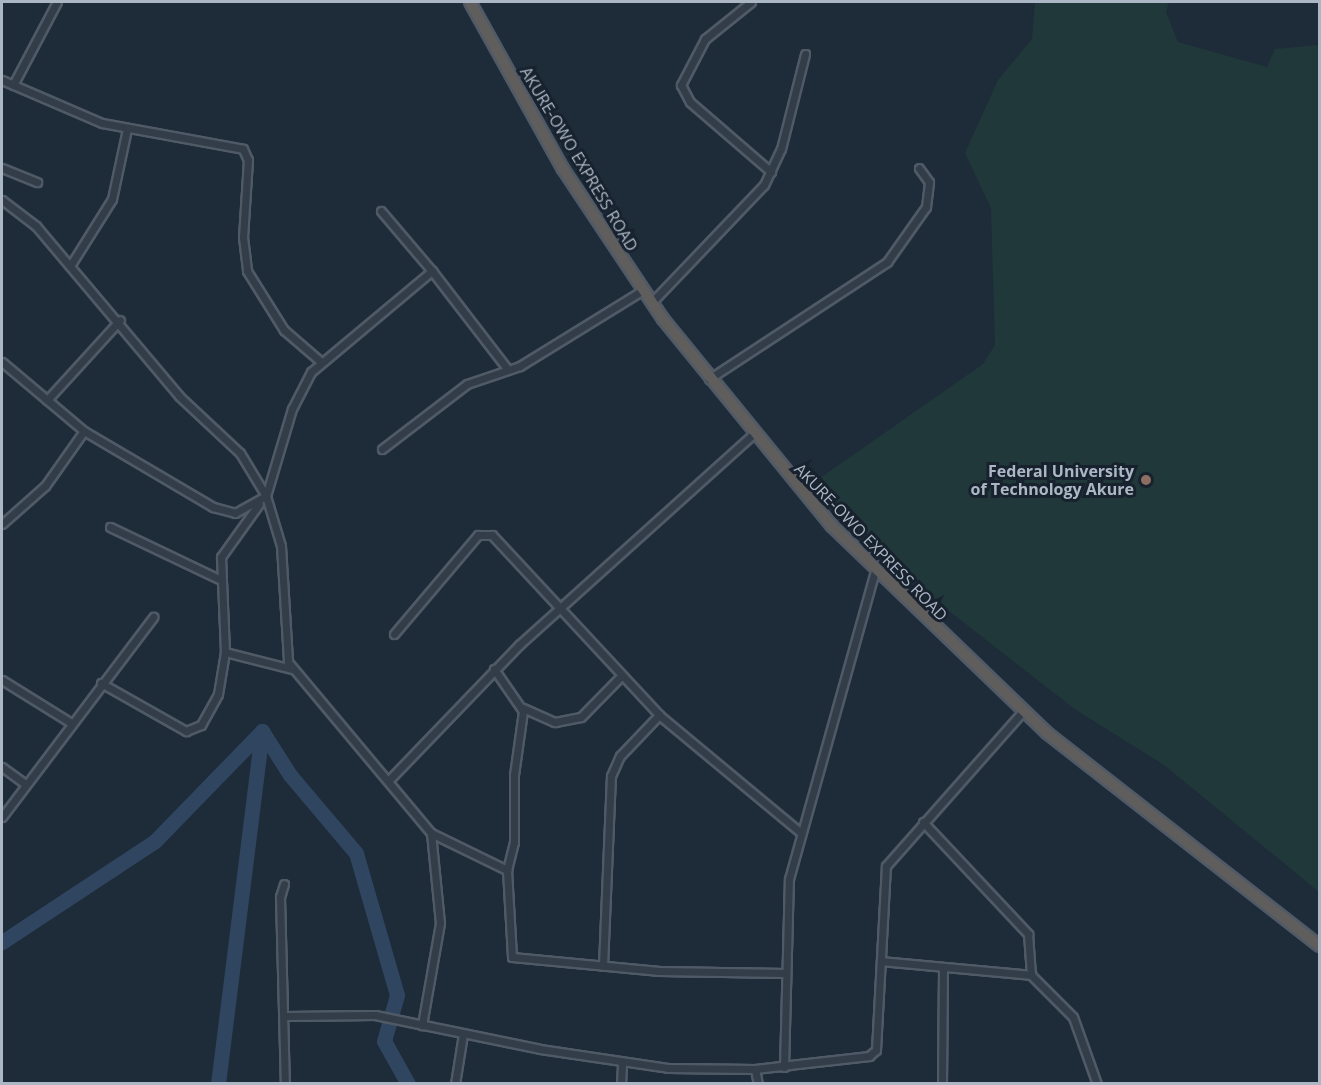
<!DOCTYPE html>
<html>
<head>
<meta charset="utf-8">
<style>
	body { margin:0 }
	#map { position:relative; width:1321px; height:1085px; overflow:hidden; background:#1e2b39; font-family:"Open Sans",sans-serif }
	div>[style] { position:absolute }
	.green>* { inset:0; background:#20383a }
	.river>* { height:15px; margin:-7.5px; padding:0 7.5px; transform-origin:7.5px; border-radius:7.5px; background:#2f4560 }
	.roads { filter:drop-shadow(2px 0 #505a67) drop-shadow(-2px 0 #505a67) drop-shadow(0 2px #505a67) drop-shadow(0 -2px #505a67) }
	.minor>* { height:7px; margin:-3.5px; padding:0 3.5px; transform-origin:3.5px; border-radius:3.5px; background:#323d49 }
	.trunk>* { height:10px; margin:-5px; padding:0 5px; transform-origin:5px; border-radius:5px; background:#605e5c }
	.dots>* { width:16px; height:16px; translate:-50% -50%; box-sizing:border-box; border:3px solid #18222e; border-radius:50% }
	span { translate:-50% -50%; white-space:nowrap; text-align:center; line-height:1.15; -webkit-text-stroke:6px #18222e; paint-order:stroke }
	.street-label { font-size:16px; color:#acb7c6 }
	.poi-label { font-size:16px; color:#acb7c6; font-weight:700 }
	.right { translate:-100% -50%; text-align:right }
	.frame { position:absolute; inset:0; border:3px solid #acb7c6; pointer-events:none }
</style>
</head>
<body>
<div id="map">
	<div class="green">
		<div style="clip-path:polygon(1035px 2px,1169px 2px,1166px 12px,1178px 42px,1267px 67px,1275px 49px,1319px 45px,1319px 892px,1164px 765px,1076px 710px,945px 608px,813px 483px,983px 364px,995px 345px,991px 208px,965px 153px,998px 80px,1032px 39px)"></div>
	</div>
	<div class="river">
		<div style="left:2px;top:942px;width:183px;rotate:-33.4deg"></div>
		<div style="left:155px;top:841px;width:153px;rotate:-45.8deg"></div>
		<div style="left:262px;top:731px;width:52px;rotate:57.5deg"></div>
		<div style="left:290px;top:775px;width:102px;rotate:49.8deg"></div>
		<div style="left:356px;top:853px;width:148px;rotate:73.9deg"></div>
		<div style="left:397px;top:995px;width:48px;rotate:105.8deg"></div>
		<div style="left:384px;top:1041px;width:49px;rotate:60.8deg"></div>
		<div style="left:218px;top:1084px;width:356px;rotate:-82.9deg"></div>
	</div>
	<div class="roads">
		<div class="minor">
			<div style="left:751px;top:2px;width:59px;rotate:141.2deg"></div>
			<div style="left:705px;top:39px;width:52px;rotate:117.6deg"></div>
			<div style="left:681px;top:85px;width:19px;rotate:62deg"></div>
			<div style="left:690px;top:102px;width:107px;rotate:40.8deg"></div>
			<div style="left:2px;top:80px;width:109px;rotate:23.3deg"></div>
			<div style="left:102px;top:123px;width:143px;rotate:10.4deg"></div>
			<div style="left:243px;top:149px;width:12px;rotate:66deg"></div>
			<div style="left:248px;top:160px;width:77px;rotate:93.7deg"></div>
			<div style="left:243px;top:237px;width:34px;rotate:83deg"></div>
			<div style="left:247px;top:271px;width:70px;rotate:57.9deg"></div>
			<div style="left:284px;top:330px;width:48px;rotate:40.7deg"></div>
			<div style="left:13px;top:85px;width:94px;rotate:-62.1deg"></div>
			<div style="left:2px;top:168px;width:38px;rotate:22deg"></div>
			<div style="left:2px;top:200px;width:43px;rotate:37.4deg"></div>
			<div style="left:36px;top:226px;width:222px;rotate:49.9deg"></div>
			<div style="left:179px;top:396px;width:83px;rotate:43.1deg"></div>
			<div style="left:240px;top:453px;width:50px;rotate:58.8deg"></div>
			<div style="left:266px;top:496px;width:52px;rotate:73.3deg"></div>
			<div style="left:281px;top:546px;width:116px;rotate:86.5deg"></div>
			<div style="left:288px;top:662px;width:223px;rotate:50.1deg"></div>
			<div style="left:431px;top:833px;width:90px;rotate:84.3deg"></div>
			<div style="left:440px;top:923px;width:104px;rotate:100deg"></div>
			<div style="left:381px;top:211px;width:79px;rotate:49.6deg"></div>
			<div style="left:70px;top:266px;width:79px;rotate:-57.9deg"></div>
			<div style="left:112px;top:199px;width:72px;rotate:-77.9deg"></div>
			<div style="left:652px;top:302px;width:162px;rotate:-46.3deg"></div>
			<div style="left:764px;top:185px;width:40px;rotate:-65deg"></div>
			<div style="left:781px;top:149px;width:98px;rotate:-75.8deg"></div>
			<div style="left:2px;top:362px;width:107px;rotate:40.1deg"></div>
			<div style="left:84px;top:431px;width:150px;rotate:30.5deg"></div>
			<div style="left:213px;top:507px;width:23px;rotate:15deg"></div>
			<div style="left:235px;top:513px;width:35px;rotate:-29deg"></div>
			<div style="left:266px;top:496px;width:91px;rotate:-73.4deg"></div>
			<div style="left:292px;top:409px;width:42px;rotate:-62.8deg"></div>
			<div style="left:311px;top:372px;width:158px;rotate:-39.9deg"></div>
			<div style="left:432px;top:271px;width:121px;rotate:52.4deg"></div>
			<div style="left:709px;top:379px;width:213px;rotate:-33.3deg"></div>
			<div style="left:887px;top:262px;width:67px;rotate:-54.7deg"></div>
			<div style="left:926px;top:207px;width:25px;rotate:-83deg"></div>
			<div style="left:929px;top:182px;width:17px;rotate:-126deg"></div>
			<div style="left:47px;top:400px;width:108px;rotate:-47.6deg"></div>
			<div style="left:382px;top:449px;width:107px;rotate:-37.4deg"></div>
			<div style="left:467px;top:384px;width:56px;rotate:-18.8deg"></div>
			<div style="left:520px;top:366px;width:145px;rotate:-31.7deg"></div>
			<div style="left:2px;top:524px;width:57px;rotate:-41.5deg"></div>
			<div style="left:45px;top:486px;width:67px;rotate:-54.7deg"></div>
			<div style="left:110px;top:527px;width:121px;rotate:25.5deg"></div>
			<div style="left:394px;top:634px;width:130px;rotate:-49.7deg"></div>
			<div style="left:478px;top:535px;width:14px"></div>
			<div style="left:492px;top:535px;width:246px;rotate:47.1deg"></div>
			<div style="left:659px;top:715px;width:183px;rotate:39.7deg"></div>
			<div style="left:225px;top:652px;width:69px;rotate:14.2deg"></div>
			<div style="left:494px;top:669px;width:51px;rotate:55.4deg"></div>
			<div style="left:523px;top:711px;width:65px;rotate:98deg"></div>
			<div style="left:514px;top:775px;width:67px;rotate:90deg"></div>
			<div style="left:514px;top:842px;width:29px;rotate:104deg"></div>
			<div style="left:507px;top:870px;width:87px;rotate:86.7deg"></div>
			<div style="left:512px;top:957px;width:148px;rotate:5.4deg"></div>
			<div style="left:659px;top:971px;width:126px;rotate:0.9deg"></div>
			<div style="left:2px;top:680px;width:81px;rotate:31.9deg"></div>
			<div style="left:101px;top:683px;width:98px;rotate:29.5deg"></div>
			<div style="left:186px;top:731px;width:16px;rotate:-22deg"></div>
			<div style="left:201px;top:725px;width:35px;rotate:-61deg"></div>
			<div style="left:218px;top:694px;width:43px;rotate:-80.5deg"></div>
			<div style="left:225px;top:652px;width:95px;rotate:-92.4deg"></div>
			<div style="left:221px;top:557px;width:65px;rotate:-54.4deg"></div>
			<div style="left:523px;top:708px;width:35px;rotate:24deg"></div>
			<div style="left:555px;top:722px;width:26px;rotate:-11deg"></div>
			<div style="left:581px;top:717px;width:57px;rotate:-45.7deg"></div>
			<div style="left:2px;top:767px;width:29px;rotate:36deg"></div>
			<div style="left:390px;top:779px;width:187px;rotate:-46.1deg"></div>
			<div style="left:520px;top:644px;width:314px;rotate:-42deg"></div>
			<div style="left:2px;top:817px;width:251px;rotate:-52.9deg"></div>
			<div style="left:923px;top:822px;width:154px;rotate:46.8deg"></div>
			<div style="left:1028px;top:934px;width:41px;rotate:85.8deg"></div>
			<div style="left:1031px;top:975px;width:59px;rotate:45deg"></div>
			<div style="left:1073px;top:1017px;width:71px;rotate:70.3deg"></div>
			<div style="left:431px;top:833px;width:85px;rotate:26deg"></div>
			<div style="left:284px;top:884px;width:14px;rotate:107deg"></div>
			<div style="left:280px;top:897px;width:187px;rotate:88.5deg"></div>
			<div style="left:881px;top:961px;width:151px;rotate:5.3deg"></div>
			<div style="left:603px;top:966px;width:190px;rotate:-87.6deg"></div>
			<div style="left:611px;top:776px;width:22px;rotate:-66deg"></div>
			<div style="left:620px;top:756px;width:57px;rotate:-46.4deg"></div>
			<div style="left:286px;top:1016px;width:89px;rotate:-0.6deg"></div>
			<div style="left:375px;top:1015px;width:168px;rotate:11.6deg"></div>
			<div style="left:540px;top:1049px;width:129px;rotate:8.4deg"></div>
			<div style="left:668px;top:1068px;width:87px;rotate:0.7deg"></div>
			<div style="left:755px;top:1069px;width:115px;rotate:-6.5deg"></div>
			<div style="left:869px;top:1056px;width:9px;rotate:-41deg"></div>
			<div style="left:876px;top:1050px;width:184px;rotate:-86.9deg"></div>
			<div style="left:886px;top:866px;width:207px;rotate:-48.5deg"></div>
			<div style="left:784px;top:1067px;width:188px;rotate:-88.5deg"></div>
			<div style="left:789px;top:879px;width:320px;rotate:-74.4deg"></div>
			<div style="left:755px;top:1069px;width:15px;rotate:79deg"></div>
			<div style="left:455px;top:1084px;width:51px;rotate:-80.9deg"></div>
			<div style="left:621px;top:1084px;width:20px;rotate:-87deg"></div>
			<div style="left:942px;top:1084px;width:117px;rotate:-89.5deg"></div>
		</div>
		<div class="trunk">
			<div style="left:470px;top:2px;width:191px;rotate:60.9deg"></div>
			<div style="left:563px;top:169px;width:180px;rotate:56.3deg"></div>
			<div style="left:663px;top:319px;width:267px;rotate:50.8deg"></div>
			<div style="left:832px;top:526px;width:298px;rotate:43.9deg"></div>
			<div style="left:1047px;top:733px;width:346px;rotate:38deg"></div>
		</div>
	</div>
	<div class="dots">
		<div style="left:1146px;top:480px;background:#8d6e63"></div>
	</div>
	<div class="street-label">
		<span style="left:579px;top:159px;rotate:59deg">AKURE-OWO EXPRESS ROAD</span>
		<span style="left:871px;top:542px;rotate:46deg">AKURE-OWO EXPRESS ROAD</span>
	</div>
	<div class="poi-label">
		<span class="right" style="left:1134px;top:480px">Federal University<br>of Technology Akure</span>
	</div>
	<div class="frame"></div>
</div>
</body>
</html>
